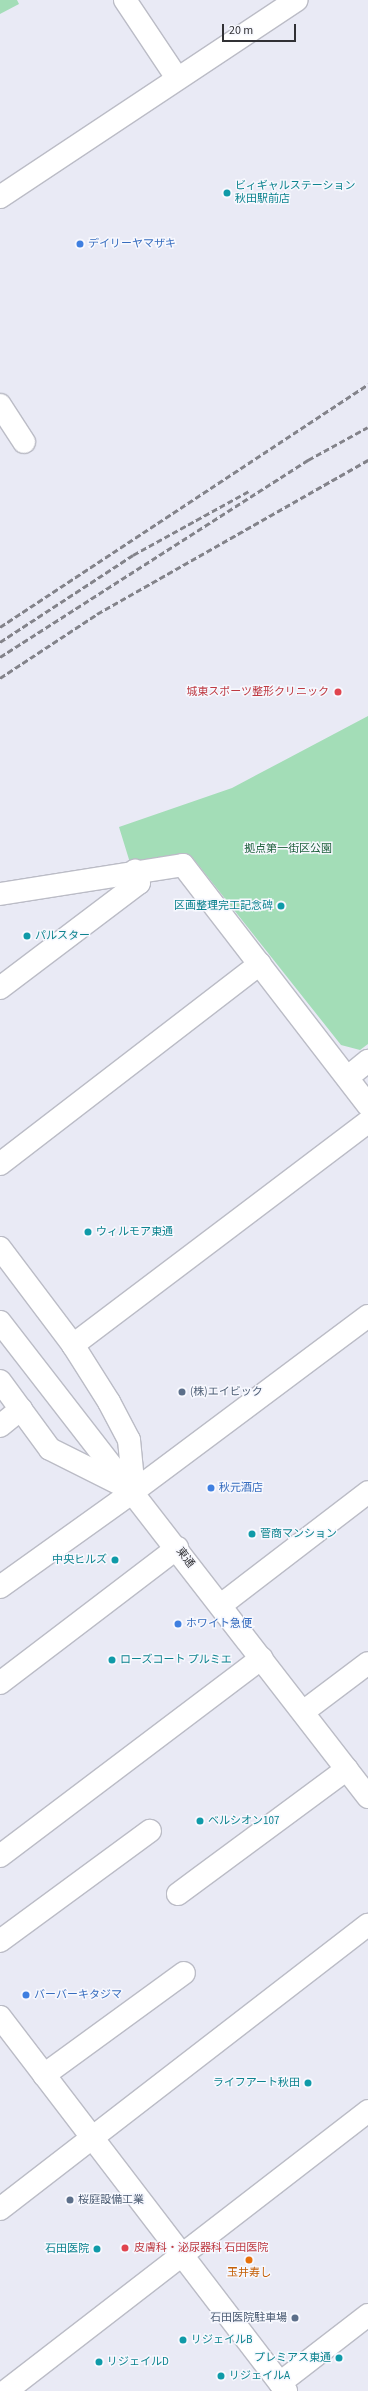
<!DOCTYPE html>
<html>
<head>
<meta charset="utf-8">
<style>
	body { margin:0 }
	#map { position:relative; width:368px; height:2391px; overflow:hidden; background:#e9eaf5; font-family:"Source Sans 3","Noto Sans JP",sans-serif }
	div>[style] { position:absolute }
	.green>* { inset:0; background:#a3ddb7 }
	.roads { filter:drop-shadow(1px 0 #bbbcc6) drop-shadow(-1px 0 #bbbcc6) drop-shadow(0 1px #bbbcc6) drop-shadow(0 -1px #bbbcc6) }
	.minor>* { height:22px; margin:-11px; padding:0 11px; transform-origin:11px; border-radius:11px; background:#fff }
	.rail>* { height:3px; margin-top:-1.5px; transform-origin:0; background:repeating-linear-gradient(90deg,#83838a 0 6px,transparent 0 9px) }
	.dots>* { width:11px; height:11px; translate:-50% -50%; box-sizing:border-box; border:2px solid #f7f8fe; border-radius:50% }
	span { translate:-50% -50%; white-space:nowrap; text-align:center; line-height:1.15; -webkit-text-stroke:3px #f7f8fe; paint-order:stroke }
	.culture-label { font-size:11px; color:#0d838f }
	.left { translate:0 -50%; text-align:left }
	.right { translate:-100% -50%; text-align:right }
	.shop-label { font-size:11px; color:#366cbe }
	.health-label { font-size:11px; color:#be3a42 }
	.park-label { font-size:11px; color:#1e603c }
	.service-label { font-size:11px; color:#4e5e75 }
	.street-label { font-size:11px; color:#313135 }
	.food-label { font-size:11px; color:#c56008 }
	.scale { position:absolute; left:222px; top:24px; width:74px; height:18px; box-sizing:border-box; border:2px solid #313135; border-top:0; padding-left:5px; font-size:12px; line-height:14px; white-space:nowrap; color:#313135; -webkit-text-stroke:3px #f7f8fe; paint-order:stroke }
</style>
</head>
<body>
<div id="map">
	<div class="green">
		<div style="clip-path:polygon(0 0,17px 0,19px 4px,0 14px)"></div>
		<div style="clip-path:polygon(368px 716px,368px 1044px,360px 1050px,341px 1045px,192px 857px,131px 866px,119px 827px,232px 788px)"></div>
	</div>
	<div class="roads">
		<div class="minor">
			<div style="left:125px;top:0;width:94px;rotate:56.3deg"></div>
			<div style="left:0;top:197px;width:356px;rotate:-33.6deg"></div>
			<div style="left:0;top:405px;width:44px;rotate:57deg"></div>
			<div style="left:0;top:894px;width:185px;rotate:-9deg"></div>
			<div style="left:183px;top:865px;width:303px;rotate:52.4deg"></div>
			<div style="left:0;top:988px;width:174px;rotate:-37.1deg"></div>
			<div style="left:139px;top:883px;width:13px;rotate:-108deg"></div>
			<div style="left:348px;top:1077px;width:26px;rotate:-39deg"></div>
			<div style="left:0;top:1164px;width:328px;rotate:-37.6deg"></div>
			<div style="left:0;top:1248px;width:121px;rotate:53deg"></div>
			<div style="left:73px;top:1345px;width:67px;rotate:57.7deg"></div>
			<div style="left:109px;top:1402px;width:43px;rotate:62.2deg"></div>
			<div style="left:129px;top:1440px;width:51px;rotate:84.4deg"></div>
			<div style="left:0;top:1322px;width:601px;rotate:52.23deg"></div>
			<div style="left:73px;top:1345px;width:370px;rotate:-37.1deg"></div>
			<div style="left:0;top:1381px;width:84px;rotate:53.7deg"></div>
			<div style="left:50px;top:1449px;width:87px;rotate:26.6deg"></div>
			<div style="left:0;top:1426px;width:27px;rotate:-39deg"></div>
			<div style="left:0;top:1587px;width:165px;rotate:-35.6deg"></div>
			<div style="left:134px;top:1491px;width:292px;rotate:-36.8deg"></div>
			<div style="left:221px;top:1605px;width:185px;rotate:-37.5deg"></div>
			<div style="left:0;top:1683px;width:223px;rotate:-37.3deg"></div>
			<div style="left:303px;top:1712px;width:81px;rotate:-37deg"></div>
			<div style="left:0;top:1856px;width:328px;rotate:-37.1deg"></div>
			<div style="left:178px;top:1894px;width:210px;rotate:-36.5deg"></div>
			<div style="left:0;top:1941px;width:186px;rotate:-36.3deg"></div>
			<div style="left:0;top:2017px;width:471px;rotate:52.6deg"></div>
			<div style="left:44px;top:2075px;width:173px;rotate:-36.1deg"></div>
			<div style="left:0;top:2209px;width:465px;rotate:-37.7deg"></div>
			<div style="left:280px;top:2383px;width:111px;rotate:-37.7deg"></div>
			<div style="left:6px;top:2391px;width:458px;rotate:-37.7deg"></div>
		</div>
	</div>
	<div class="rail">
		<div style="left:0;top:627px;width:441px;rotate:-33.4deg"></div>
		<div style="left:0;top:642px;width:159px;rotate:-33.2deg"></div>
		<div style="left:133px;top:555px;width:132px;rotate:-28.9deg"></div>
		<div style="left:0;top:657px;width:366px;rotate:-32.6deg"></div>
		<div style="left:308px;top:460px;width:68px;rotate:-28.8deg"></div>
		<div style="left:0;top:678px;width:116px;rotate:-33.4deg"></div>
		<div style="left:97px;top:614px;width:312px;rotate:-29.6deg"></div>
	</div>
	<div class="dots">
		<div style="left:227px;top:193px;background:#0f9aa8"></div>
		<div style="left:80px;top:244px;background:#3f7fe0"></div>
		<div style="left:338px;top:692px;background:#e0444e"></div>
		<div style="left:281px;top:906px;background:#0f9aa8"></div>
		<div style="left:27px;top:936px;background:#0f9aa8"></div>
		<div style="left:88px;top:1232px;background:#0f9aa8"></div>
		<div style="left:182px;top:1392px;background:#5c6f8a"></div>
		<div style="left:211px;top:1488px;background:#3f7fe0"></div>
		<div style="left:252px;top:1534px;background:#0f9aa8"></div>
		<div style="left:115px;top:1560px;background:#0f9aa8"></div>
		<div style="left:178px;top:1624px;background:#3f7fe0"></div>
		<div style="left:112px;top:1660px;background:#0f9aa8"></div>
		<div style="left:200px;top:1821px;background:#0f9aa8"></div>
		<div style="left:26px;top:1995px;background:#3f7fe0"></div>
		<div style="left:308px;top:2083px;background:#0f9aa8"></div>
		<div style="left:70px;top:2200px;background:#5c6f8a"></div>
		<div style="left:125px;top:2248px;background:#e0444e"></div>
		<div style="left:97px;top:2249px;background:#0f9aa8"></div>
		<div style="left:249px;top:2260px;background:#e8710a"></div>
		<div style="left:295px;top:2318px;background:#5c6f8a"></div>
		<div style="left:183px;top:2340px;background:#0f9aa8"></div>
		<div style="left:339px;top:2358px;background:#0f9aa8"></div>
		<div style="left:99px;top:2362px;background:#0f9aa8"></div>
		<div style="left:221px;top:2376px;background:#0f9aa8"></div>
	</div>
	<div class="culture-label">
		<span class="left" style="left:235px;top:193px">ビィギャルステーション<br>秋田駅前店</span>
		<span class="right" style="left:273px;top:906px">区画整理完工記念碑</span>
		<span class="left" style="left:35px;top:936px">パルスター</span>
		<span class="left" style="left:96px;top:1232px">ウィルモア東通</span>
		<span class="left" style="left:260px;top:1534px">菅商マンション</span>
		<span class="right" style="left:107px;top:1560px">中央ヒルズ</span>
		<span class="left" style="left:120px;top:1660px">ローズコート プルミエ</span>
		<span class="left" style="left:208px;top:1821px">ベルシオン107</span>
		<span class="right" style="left:300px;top:2083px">ライフアート秋田</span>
		<span class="right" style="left:89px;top:2249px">石田医院</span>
		<span class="left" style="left:191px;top:2340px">リジェイルB</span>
		<span class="right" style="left:331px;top:2358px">プレミアス東通</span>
		<span class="left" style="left:107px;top:2362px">リジェイルD</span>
		<span class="left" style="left:229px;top:2376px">リジェイルA</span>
	</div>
	<div class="shop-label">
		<span class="left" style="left:88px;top:244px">デイリーヤマザキ</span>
		<span class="left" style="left:219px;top:1488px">秋元酒店</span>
		<span class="left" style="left:186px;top:1624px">ホワイト急便</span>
		<span class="left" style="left:34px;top:1995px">バーバーキタジマ</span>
	</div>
	<div class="health-label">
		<span class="right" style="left:329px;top:692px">城東スポーツ整形クリニック</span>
		<span class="left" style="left:134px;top:2248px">皮膚科・泌尿器科 石田医院</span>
	</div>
	<div class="park-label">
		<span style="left:288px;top:849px">拠点第一街区公園</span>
	</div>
	<div class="service-label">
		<span class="left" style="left:190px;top:1392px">(株)エイビック</span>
		<span class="left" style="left:78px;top:2200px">桜庭設備工業</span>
		<span class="right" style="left:287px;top:2318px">石田医院駐車場</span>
	</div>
	<div class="street-label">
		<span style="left:185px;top:1558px;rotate:53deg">東通</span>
	</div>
	<div class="food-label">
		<span style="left:249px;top:2273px">玉井寿し</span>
	</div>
	<div class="scale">20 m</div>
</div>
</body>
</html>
